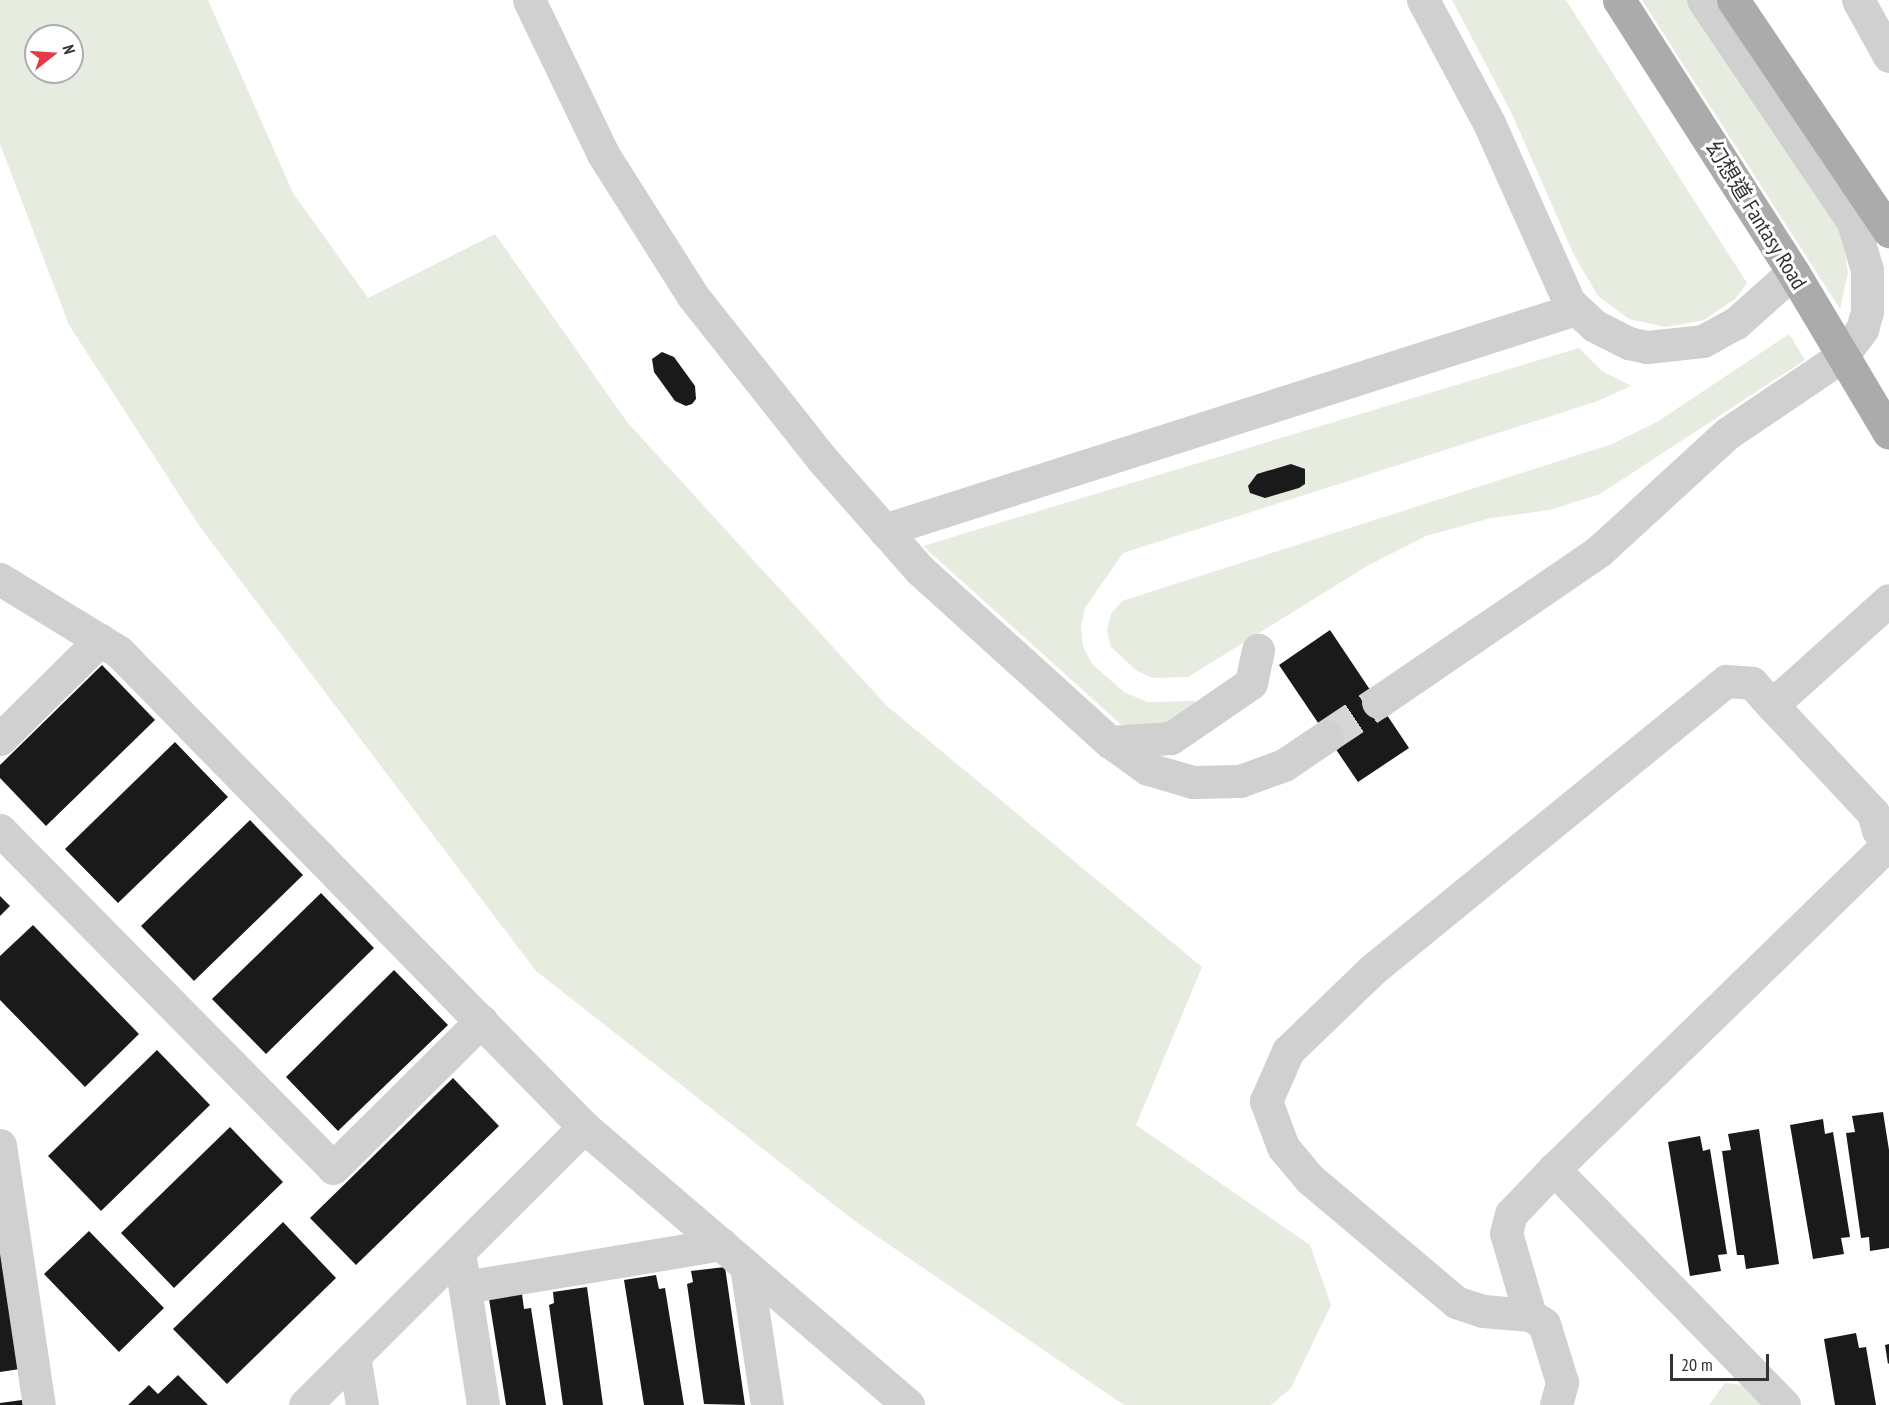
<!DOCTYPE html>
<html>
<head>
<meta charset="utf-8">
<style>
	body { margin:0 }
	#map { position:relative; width:1889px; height:1405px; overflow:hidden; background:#fff; font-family:"PT Sans Narrow","Noto Sans TC",sans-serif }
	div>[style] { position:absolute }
	.green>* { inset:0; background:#e6ecdf }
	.building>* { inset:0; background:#1a1a1a }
	.minor-tunnel>* { height:33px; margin-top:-16.5px; transform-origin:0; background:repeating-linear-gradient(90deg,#d6d6d6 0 33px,transparent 0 49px) }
	.minor>* { height:33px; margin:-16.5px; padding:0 16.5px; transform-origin:16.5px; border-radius:16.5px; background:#d0d0d0 }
	.major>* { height:33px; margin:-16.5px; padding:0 16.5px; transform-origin:16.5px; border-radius:16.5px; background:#ababab }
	span { translate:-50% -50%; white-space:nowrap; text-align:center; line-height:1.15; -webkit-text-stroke:6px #fff; paint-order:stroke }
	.street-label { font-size:22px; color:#333 }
	.north { position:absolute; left:24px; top:24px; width:60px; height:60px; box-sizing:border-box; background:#fff; border:2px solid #adadad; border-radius:50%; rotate:73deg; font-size:16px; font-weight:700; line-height:24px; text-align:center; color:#333 }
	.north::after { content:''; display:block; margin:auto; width:21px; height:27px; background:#e63946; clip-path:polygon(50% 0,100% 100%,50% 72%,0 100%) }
	.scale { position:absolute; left:1670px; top:1354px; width:99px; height:27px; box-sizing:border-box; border:3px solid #333; border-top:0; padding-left:8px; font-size:18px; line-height:21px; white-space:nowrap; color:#333; -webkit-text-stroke:4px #fff; paint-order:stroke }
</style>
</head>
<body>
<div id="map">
	<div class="green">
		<div style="clip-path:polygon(evenodd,0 0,208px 0,293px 193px,368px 298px,495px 234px,627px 422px,887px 706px,1202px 967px,1136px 1125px,1310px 1245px,1331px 1305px,1291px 1388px,1271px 1405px,1124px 1405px,856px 1222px,536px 971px,200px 527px,69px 325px,0 144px,0 0,36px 36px,72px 36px,72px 72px,36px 72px,36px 36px)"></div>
		<div style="clip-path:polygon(1452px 0,1566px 0,1747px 283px,1735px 299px,1704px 320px,1666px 327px,1629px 319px,1598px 296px,1574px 255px,1511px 112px)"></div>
		<div style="clip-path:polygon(1642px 0,1687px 0,1842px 235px,1848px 273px,1840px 309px)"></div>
		<div style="clip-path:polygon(1789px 334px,1805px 360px,1600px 494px,1550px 510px,1491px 518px,1426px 536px,1367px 566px,1188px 677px,1153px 678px,1137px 671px,1111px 647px,1107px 631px,1111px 614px,1122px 601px,1612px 444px,1657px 422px)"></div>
		<div style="clip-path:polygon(1579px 348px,1602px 371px,1631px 386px,1598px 401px,1123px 553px,1085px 608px,1081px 627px,1083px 646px,1092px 664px,1124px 692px,1147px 702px,1195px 701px,1196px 705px,1166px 726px,1125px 728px,923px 546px)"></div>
		<div style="clip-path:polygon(1725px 1383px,1743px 1385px,1763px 1405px,1709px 1405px)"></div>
	</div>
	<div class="building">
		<div style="clip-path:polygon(662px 352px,674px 357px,695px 386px,696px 399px,692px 404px,686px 406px,675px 401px,654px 372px,652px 359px)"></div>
		<div style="clip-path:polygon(1291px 464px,1305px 469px,1305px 484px,1299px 488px,1265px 498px,1250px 493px,1248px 486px,1257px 474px)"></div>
		<div style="clip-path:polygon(1330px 630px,1409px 748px,1358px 782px,1279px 665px)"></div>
		<div style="clip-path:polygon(102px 665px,155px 720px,46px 826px,0 778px,0 765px)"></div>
		<div style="clip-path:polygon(175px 742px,228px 797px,118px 903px,65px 849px)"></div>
		<div style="clip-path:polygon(250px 820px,303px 875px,194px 981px,141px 926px)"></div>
		<div style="clip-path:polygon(321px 893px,374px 948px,266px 1054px,212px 999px)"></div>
		<div style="clip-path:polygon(0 896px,10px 906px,0 916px)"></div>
		<div style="clip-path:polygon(33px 925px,139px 1034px,85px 1087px,0 1000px,0 956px)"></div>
		<div style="clip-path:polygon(394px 970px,448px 1025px,338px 1131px,286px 1077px)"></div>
		<div style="clip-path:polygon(157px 1050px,210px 1105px,101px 1211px,48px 1156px)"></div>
		<div style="clip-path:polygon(453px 1078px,499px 1126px,356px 1265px,310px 1218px)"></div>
		<div style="clip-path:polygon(1883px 1112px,1889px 1150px,1889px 1248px,1870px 1251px,1869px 1237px,1861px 1238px,1846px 1133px,1855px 1132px,1852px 1116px)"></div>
		<div style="clip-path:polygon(1823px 1119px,1825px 1134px,1833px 1132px,1850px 1237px,1841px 1238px,1844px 1254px,1813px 1259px,1790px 1125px)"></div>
		<div style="clip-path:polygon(230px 1127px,283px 1182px,174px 1288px,121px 1233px)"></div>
		<div style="clip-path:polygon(1759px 1129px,1779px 1264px,1746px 1269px,1744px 1255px,1737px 1255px,1722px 1151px,1731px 1150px,1728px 1134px)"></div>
		<div style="clip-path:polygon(1700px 1136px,1703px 1151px,1710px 1149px,1727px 1254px,1718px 1255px,1721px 1271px,1690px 1276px,1668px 1142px)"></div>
		<div style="clip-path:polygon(283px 1222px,336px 1278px,227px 1384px,173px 1329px)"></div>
		<div style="clip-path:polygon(89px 1231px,164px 1308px,119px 1352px,44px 1274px)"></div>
		<div style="clip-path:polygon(0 1243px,20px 1369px,0 1372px)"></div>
		<div style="clip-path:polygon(725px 1267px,745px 1405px,704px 1404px,687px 1284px,693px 1282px,691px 1271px)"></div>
		<div style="clip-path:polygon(656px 1275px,659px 1289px,665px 1288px,684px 1405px,644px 1405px,624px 1280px)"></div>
		<div style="clip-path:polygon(587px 1287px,603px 1405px,563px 1405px,549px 1305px,554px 1303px,553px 1292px)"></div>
		<div style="clip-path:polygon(522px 1294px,524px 1309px,531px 1308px,546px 1405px,506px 1405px,489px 1299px)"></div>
		<div style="clip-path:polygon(1856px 1333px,1859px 1348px,1866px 1347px,1876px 1405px,1835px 1405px,1824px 1339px)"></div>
		<div style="clip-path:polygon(1889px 1344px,1889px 1363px,1888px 1364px,1885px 1345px)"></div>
		<div style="clip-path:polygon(178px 1375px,208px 1405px,128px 1405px,149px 1385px,158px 1394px)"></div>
		<div style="clip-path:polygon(22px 1400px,23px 1405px,0 1405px,0 1403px)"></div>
	</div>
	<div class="minor-tunnel">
		<div style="left:1327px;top:736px;width:61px;rotate:-33.7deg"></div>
	</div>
	<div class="minor">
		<div style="left:529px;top:0;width:171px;rotate:64.3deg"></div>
		<div style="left:603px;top:154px;width:167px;rotate:57.7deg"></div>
		<div style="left:692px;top:295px;width:209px;rotate:51.6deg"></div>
		<div style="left:822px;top:459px;width:148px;rotate:48.6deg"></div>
		<div style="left:920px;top:570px;width:256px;rotate:42.2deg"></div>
		<div style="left:1110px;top:742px;width:47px;rotate:35.4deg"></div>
		<div style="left:1148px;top:769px;width:47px;rotate:16.1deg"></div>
		<div style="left:1193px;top:782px;width:47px;rotate:-1.2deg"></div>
		<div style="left:1240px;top:781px;width:47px;rotate:-20deg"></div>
		<div style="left:1284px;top:765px;width:52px;rotate:-34deg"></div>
		<div style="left:1423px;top:0;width:140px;rotate:61.8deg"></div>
		<div style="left:1489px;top:123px;width:196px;rotate:65.9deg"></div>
		<div style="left:1569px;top:302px;width:35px;rotate:43deg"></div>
		<div style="left:1595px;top:326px;width:38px;rotate:27deg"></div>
		<div style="left:1629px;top:343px;width:18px;rotate:13deg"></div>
		<div style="left:1647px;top:347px;width:56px;rotate:-6.1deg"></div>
		<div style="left:1703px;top:341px;width:38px;rotate:-29deg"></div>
		<div style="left:1736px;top:323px;width:76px;rotate:-41.8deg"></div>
		<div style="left:1858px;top:0;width:64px;rotate:61deg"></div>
		<div style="left:884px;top:530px;width:726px;rotate:-17.71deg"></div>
		<div style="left:0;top:579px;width:140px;rotate:31.5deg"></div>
		<div style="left:119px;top:652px;width:665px;rotate:45.61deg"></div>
		<div style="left:584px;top:1127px;width:427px;rotate:40.6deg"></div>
		<div style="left:1378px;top:702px;width:268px;rotate:-34.3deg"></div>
		<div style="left:1599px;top:551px;width:175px;rotate:-42.5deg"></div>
		<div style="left:1728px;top:433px;width:138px;rotate:-34deg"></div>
		<div style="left:1842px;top:356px;width:34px;rotate:-53deg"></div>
		<div style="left:1862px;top:329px;width:18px;rotate:-74deg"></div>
		<div style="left:1867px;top:312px;width:42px;rotate:-90deg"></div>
		<div style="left:1867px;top:270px;width:50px;rotate:-106.3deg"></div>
		<div style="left:1853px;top:222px;width:268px;rotate:-124deg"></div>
		<div style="left:1772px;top:705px;width:148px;rotate:46.9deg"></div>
		<div style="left:1873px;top:813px;width:18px;rotate:74deg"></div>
		<div style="left:1878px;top:830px;width:16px;rotate:45deg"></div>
		<div style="left:0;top:739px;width:141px;rotate:-44.7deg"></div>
		<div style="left:1110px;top:742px;width:61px;rotate:-3.8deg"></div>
		<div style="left:1171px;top:738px;width:97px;rotate:-34.5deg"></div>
		<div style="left:1251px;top:683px;width:34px;rotate:-78deg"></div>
		<div style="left:0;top:830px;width:474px;rotate:45.4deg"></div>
		<div style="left:333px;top:1168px;width:209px;rotate:-44.8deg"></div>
		<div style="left:0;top:1145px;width:263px;rotate:81.5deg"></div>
		<div style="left:461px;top:1264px;width:143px;rotate:81.1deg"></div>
		<div style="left:746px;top:1266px;width:141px;rotate:81.4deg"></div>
		<div style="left:465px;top:1287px;width:260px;rotate:-9.5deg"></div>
		<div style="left:1530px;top:1315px;width:85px;rotate:-106.3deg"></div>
		<div style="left:1506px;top:1233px;width:20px;rotate:-75deg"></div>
		<div style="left:1511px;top:1214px;width:62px;rotate:-46.3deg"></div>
		<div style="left:354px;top:1356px;width:50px;rotate:80.7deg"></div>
		<div style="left:305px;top:1405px;width:394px;rotate:-44.9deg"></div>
		<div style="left:1556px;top:1405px;width:24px;rotate:-75deg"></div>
		<div style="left:1562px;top:1382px;width:61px;rotate:-107.2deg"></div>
		<div style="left:1544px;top:1324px;width:17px;rotate:-147deg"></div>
		<div style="left:1530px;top:1315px;width:47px;rotate:-175.1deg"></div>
		<div style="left:1483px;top:1311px;width:28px;rotate:-162deg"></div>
		<div style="left:1456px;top:1302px;width:192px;rotate:-139.9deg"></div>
		<div style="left:1309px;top:1178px;width:40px;rotate:-130deg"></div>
		<div style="left:1283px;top:1147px;width:49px;rotate:-110.3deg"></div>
		<div style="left:1266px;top:1101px;width:55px;rotate:-66.3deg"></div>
		<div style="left:1288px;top:1051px;width:118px;rotate:-44deg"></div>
		<div style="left:1373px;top:969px;width:456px;rotate:-39.2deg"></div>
		<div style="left:1726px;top:681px;width:26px;rotate:4deg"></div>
		<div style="left:1752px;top:683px;width:30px;rotate:48deg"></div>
		<div style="left:1772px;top:705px;width:157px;rotate:-41.9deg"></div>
		<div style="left:1784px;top:1405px;width:330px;rotate:-134.3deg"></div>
		<div style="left:1554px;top:1169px;width:467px;rotate:-44.2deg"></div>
	</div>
	<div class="major">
		<div style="left:1619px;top:0;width:323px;rotate:57.4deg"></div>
		<div style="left:1793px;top:272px;width:187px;rotate:59.2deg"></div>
		<div style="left:1733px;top:0;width:279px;rotate:56deg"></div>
	</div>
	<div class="street-label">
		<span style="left:1756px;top:215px;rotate:58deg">幻想道 Fantasy Road</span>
	</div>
	<div class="north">N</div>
	<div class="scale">20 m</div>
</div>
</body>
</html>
